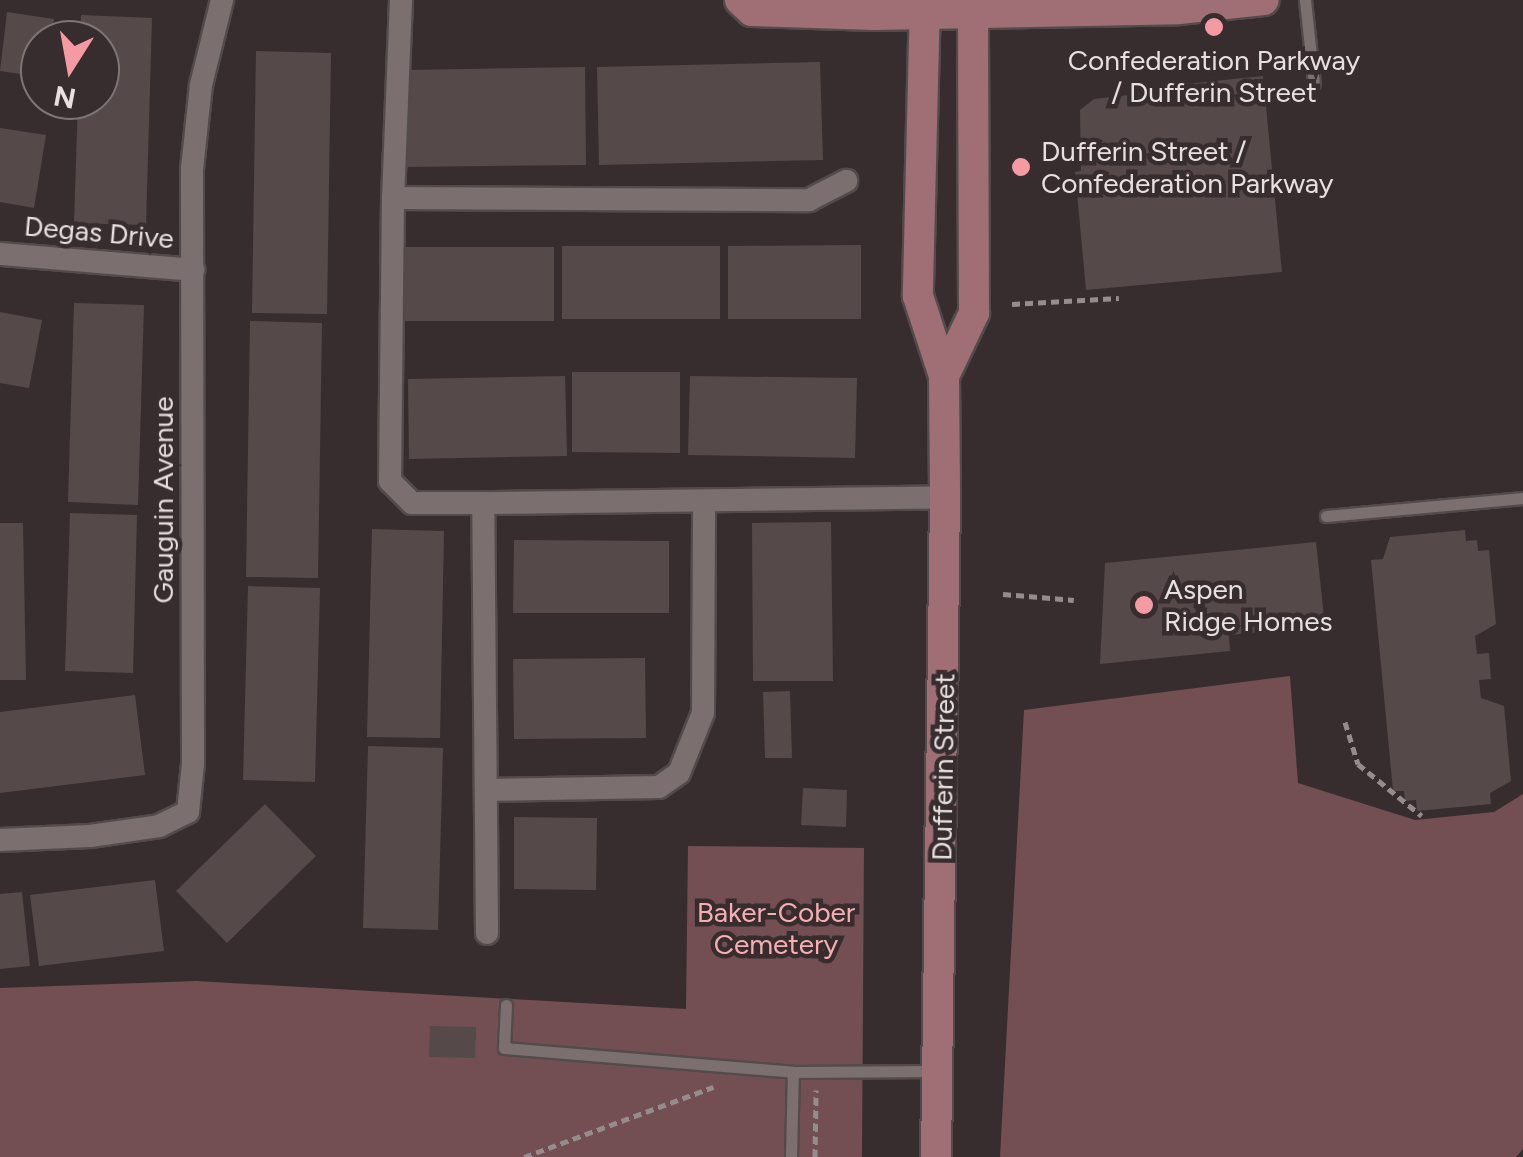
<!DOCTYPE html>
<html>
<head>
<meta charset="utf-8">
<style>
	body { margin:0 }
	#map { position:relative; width:1523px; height:1157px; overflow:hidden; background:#382d2e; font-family:Figtree,sans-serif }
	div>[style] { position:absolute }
	.green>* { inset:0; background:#734e52 }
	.building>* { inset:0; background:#55494a }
	.path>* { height:5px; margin-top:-2.5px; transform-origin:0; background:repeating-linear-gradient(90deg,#958c8d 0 8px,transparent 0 13px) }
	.roads { filter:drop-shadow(2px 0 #534b4b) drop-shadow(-2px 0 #534b4b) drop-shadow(0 2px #534b4b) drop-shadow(0 -2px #534b4b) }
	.lane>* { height:11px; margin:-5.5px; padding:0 5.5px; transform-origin:5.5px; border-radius:5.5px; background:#7b6f70 }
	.street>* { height:22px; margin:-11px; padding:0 11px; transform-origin:11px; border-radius:11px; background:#7b6f70 }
	.secondary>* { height:30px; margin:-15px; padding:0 15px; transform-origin:15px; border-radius:15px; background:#a06f75 }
	.dots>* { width:28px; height:28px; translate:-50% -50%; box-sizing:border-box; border:5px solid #382d2e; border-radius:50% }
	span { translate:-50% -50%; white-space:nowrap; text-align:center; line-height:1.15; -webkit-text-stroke:9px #382d2e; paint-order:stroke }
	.poi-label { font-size:28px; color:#e7e0e0 }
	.left { translate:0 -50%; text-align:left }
	.street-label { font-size:28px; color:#e7e0e0 }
	.park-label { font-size:28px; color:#f6aeb4 }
	.north { position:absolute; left:20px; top:20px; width:100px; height:100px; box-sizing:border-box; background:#382d2e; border:2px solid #7e7575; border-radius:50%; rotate:191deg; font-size:28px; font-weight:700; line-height:40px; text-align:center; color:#e7e0e0 }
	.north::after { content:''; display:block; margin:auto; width:35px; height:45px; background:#f49aa3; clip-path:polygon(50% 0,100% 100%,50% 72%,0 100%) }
</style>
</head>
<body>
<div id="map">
	<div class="green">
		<div style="clip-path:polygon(1290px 676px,1298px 783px,1415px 820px,1494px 812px,1523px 794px,1523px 1149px,1516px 1157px,1000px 1157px,1024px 710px)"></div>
		<div style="clip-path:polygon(688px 846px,864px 848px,862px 1157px,0 1157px,0 988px,196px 981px,686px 1009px)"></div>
	</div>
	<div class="building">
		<div style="clip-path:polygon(7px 12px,54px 19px,51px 40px,40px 40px,40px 77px,0 71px)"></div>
		<div style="clip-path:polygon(81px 15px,152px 18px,146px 225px,74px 223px,78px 100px,100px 100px,100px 40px,80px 40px)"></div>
		<div style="clip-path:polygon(256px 51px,331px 53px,327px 314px,252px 313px)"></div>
		<div style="clip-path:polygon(820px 62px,823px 160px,599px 165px,597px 67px)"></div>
		<div style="clip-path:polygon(585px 67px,586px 165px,406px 167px,404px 70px)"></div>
		<div style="clip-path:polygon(1263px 76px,1282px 272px,1086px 290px,1075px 172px,1081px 171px,1080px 110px,1094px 99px,1147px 93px,1147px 88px)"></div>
		<div style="clip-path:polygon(0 128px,46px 135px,34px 208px,0 202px)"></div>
		<div style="clip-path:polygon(861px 245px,861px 319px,728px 319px,728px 246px)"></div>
		<div style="clip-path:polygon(562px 246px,720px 246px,720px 319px,562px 319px)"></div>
		<div style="clip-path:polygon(396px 247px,554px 247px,554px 321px,396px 321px)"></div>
		<div style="clip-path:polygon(74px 303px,144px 305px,138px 505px,68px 502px)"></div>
		<div style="clip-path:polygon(0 312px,42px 320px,29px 388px,0 383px)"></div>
		<div style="clip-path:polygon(250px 321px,322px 323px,318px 578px,246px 577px)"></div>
		<div style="clip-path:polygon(572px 372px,680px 372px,680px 453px,572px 452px)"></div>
		<div style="clip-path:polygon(565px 376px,567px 456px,409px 459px,408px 379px)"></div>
		<div style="clip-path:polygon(690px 376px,857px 378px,855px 458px,688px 455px)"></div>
		<div style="clip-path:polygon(70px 513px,137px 515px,133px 673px,65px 671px)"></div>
		<div style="clip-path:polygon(831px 522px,833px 681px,753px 681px,752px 523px)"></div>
		<div style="clip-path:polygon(0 523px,23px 523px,26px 680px,0 680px)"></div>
		<div style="clip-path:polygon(372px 529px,444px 531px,440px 738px,367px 737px)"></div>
		<div style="clip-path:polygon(1465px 530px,1466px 541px,1477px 540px,1478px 551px,1489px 550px,1496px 624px,1475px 636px,1477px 654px,1489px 653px,1491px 679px,1479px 680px,1481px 698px,1504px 706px,1511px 781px,1490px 793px,1491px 804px,1417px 811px,1416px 800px,1405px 801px,1404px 791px,1393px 791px,1371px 560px,1383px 559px,1390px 537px)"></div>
		<div style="clip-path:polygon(514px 540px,669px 541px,669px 613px,513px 613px)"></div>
		<div style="clip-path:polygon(1316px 542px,1325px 626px,1229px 635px,1230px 651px,1100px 664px,1105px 563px)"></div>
		<div style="clip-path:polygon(248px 586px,320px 588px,315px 782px,243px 780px)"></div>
		<div style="clip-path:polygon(645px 658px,646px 738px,514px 739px,513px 659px)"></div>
		<div style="clip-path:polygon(790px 691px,792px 758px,765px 758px,763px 692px)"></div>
		<div style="clip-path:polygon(135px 695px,145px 775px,0 793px,0 712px)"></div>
		<div style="clip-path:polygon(368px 746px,443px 748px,438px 930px,363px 928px)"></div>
		<div style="clip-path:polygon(803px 788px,847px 790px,846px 827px,801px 825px)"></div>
		<div style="clip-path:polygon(265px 804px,316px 856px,227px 943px,176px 891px)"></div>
		<div style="clip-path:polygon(514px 817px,597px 818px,596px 890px,514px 889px)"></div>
		<div style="clip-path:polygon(155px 880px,164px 951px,39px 966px,30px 895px)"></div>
		<div style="clip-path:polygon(22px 892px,30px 966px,0 969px,0 894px)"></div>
		<div style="clip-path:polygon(430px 1026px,476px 1027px,475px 1058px,429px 1057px)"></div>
	</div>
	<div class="path">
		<div style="left:1012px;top:304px;width:107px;rotate:-3.2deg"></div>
		<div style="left:1003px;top:594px;width:71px;rotate:4.8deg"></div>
		<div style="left:1345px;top:722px;width:44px;rotate:72.8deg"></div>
		<div style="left:1358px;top:764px;width:82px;rotate:39.1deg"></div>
		<div style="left:524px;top:1157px;width:202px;rotate:-20.3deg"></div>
		<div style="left:815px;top:1157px;width:67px;rotate:-89.1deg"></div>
	</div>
	<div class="roads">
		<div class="lane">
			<div style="left:1305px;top:0;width:84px;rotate:83.9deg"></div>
			<div style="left:1326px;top:516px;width:198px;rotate:-5.2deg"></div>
			<div style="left:506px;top:1005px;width:43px;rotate:92.7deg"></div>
			<div style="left:504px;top:1048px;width:290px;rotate:4.7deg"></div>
			<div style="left:793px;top:1072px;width:143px;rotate:-0.4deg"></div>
			<div style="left:791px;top:1157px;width:85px;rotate:-88.7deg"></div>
		</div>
		<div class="street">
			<div style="left:401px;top:0;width:198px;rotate:92.3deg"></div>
			<div style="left:393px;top:198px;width:416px;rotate:0.3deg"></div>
			<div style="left:809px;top:200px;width:42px;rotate:-27.2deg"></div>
			<div style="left:393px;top:198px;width:283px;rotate:90.6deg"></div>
			<div style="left:390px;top:481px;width:31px;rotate:45deg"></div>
			<div style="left:412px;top:503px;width:71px"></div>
			<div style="left:0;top:254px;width:194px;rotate:4.7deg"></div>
			<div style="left:486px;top:790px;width:173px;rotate:-1deg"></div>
			<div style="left:659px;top:787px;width:24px;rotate:-35deg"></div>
			<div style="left:679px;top:773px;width:65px;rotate:-68.2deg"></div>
			<div style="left:703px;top:713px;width:212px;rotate:-89.7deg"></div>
			<div style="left:0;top:840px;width:90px;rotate:-2.5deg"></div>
			<div style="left:90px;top:836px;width:70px;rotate:-8.2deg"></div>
			<div style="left:159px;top:826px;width:32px;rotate:-26deg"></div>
			<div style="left:188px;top:812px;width:48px;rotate:-84.1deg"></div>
			<div style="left:193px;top:764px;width:595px;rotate:-90.1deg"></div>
			<div style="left:192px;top:169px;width:84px;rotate:-83.9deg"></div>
			<div style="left:201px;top:85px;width:88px;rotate:-76.1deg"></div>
			<div style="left:487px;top:933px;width:430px;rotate:-90.5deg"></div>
			<div style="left:483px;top:503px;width:462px;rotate:-0.7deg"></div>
		</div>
		<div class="secondary">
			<div style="left:740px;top:0;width:16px;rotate:43deg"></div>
			<div style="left:752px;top:11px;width:122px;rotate:1.9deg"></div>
			<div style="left:874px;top:15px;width:305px;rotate:-1.1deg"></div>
			<div style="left:1179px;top:9px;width:85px;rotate:-6deg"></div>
			<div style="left:925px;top:0;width:296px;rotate:91.4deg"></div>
			<div style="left:918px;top:296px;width:84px;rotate:72deg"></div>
			<div style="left:944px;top:376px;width:121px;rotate:89.5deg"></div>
			<div style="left:945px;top:497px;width:660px;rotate:90.78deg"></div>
			<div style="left:944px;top:376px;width:70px;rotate:-64.5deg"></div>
			<div style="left:974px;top:313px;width:313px;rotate:-90.2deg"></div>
		</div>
	</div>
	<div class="dots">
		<div style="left:1214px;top:27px;background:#f49aa3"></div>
		<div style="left:1021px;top:167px;background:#f49aa3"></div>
		<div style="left:1144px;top:605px;background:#f49aa3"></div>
	</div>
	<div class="poi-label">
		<span style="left:1214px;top:76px">Confederation Parkway<br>/ Dufferin Street</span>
		<span class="left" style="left:1041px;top:167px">Dufferin Street /<br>Confederation Parkway</span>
		<span class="left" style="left:1164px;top:605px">Aspen<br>Ridge Homes</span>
	</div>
	<div class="street-label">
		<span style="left:99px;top:232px;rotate:5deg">Degas Drive</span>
		<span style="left:163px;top:500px;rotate:-90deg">Gauguin Avenue</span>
		<span style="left:943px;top:767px;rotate:-89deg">Dufferin Street</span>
	</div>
	<div class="park-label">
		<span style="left:776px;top:928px">Baker-Cober<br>Cemetery</span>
	</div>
	<div class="north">N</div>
</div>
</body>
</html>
